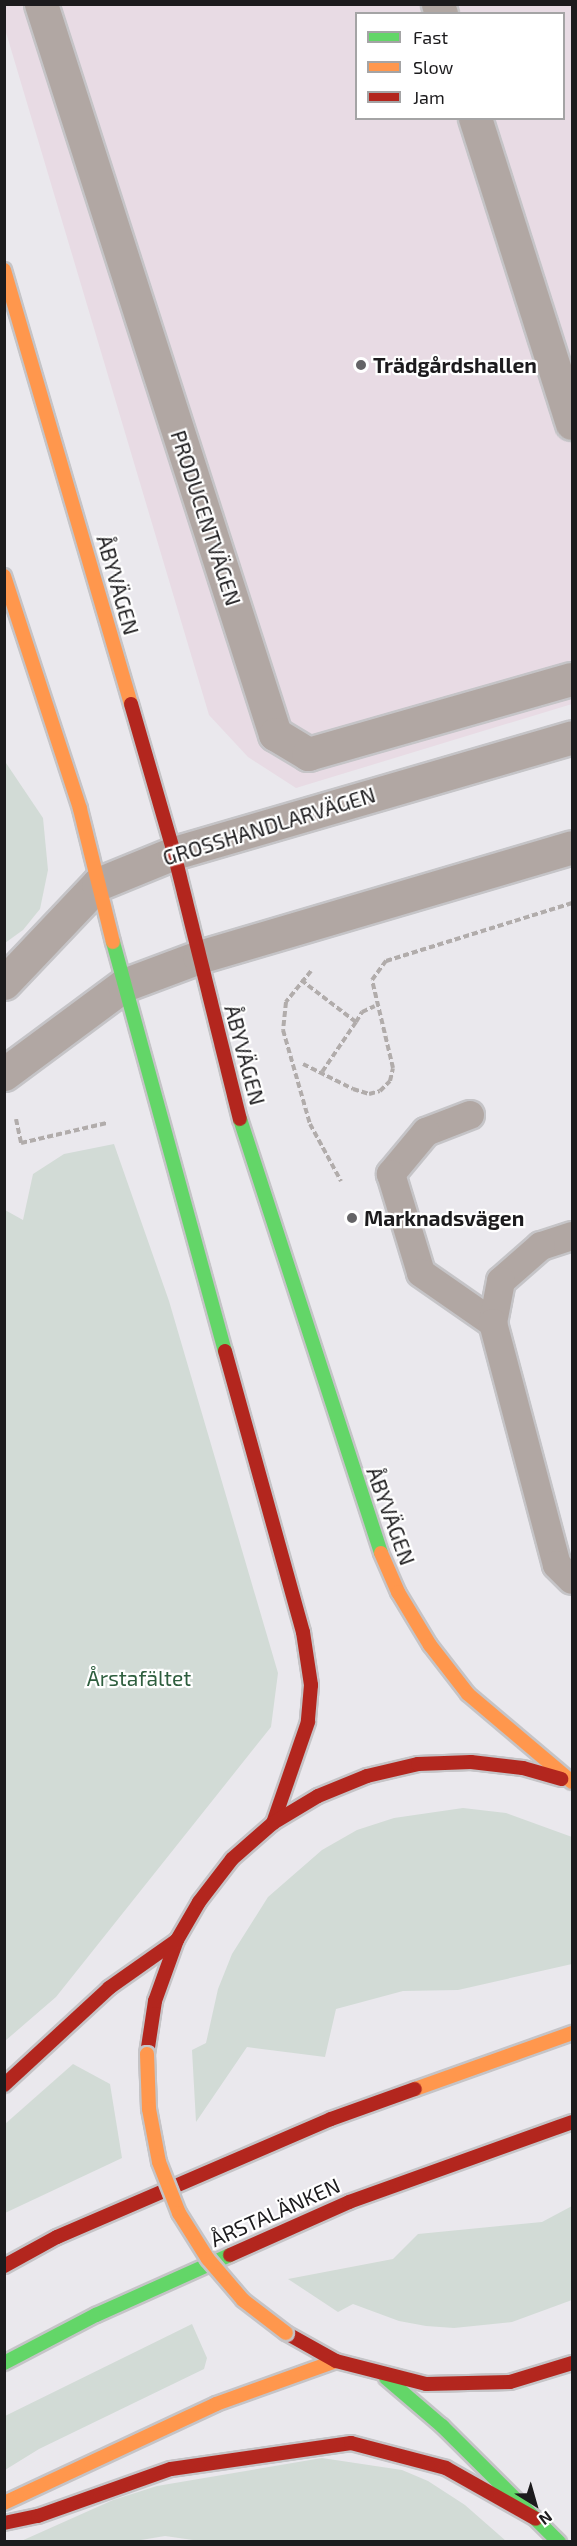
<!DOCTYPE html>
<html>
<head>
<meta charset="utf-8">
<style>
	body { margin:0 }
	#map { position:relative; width:577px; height:2546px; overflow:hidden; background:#eae8ed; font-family:"Exo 2",sans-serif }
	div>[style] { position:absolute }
	.industrial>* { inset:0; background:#e8dbe4 }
	.green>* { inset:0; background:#d2dbd6 }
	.path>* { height:4px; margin-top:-2px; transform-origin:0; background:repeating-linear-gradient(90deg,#b1acab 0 6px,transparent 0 9px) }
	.roads { filter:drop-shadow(2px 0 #c5c4c7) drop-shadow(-2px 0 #c5c4c7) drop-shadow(0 2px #c5c4c7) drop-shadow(0 -2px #c5c4c7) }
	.lane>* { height:28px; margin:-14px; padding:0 14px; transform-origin:14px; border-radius:14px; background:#b1a7a3 }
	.street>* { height:33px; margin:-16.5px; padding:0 16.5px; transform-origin:16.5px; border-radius:16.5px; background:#b1a7a3 }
	.fast>* { height:14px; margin:-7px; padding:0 7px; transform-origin:7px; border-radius:7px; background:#63d668 }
	.slow>* { height:14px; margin:-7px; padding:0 7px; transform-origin:7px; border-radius:7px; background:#ff974d }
	.jam>* { height:14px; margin:-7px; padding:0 7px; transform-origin:7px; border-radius:7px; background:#b3261e }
	.bridges { filter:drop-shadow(2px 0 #c5c4c7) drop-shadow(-2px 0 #c5c4c7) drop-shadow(0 2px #c5c4c7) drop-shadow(0 -2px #c5c4c7) }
	.slow-bridge>* { height:14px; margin:-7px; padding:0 7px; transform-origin:7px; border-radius:7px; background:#ff974d }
	.dots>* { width:16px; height:16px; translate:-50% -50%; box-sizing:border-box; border:3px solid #fff; border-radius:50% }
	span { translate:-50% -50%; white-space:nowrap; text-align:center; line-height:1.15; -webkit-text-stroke:4.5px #fff; paint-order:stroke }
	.poi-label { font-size:21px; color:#1c1b1d; font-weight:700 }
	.left { translate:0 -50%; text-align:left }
	.street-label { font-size:21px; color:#1c1b1d }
	.park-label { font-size:21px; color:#2e5e3e }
	.frame { position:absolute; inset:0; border:6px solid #1c1b1d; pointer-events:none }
	.legend { position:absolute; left:355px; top:12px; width:210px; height:108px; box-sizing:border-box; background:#fff; border:2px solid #a4a4a5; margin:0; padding:8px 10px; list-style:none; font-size:18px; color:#1c1b1d }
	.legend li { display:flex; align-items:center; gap:12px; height:30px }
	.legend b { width:30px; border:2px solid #a4a4a5 }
	.north { position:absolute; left:505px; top:2474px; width:60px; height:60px; -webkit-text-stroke:4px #fff; paint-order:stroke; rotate:143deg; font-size:16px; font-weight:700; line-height:24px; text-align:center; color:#1c1b1d }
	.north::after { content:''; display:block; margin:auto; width:21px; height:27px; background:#1c1b1d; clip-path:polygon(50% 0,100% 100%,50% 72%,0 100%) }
</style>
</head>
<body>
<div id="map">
	<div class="industrial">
		<div style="clip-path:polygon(evenodd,4px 5px,572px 5px,572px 704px,296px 788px,248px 757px,209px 715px,5px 29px,4px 5px,356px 14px,564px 14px,564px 118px,356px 118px,356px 14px)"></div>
	</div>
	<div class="green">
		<div style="clip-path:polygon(4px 760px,43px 818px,48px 870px,40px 909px,23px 930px,5px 943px)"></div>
		<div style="clip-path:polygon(114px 1144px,169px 1301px,278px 1673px,271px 1727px,56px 1997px,5px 2041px,5px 1210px,23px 1220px,33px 1174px,64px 1154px)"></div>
		<div style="clip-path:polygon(463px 1808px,506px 1813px,572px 1837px,572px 1964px,458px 1990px,403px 1991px,336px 2009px,325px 2057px,247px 2047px,196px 2122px,192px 2050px,206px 2043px,218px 1989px,232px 1954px,268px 1897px,322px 1850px,357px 1830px,394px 1818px)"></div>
		<div style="clip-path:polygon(73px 2064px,110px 2084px,122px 2158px,5px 2213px,5px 2124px)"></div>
		<div style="clip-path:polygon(572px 2206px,572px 2300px,512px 2322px,454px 2328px,426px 2326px,399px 2321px,353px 2304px,338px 2312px,288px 2279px,393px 2259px,418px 2234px,542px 2222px)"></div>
		<div style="clip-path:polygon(192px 2324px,207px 2358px,204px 2369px,39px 2449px,5px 2470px,5px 2416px)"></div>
		<div style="clip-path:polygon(322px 2458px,402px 2470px,428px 2481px,465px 2505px,506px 2541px,207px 2542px,165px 2536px,129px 2542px,19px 2542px,113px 2500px,157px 2486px)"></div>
	</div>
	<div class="path">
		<div style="left:311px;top:971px;width:40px;rotate:129deg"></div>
		<div style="left:286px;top:1002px;width:28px;rotate:96deg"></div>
		<div style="left:283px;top:1030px;width:98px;rotate:74deg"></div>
		<div style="left:310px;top:1124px;width:65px;rotate:61.5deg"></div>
		<div style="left:301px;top:980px;width:69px;rotate:37.4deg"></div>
		<div style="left:356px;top:1022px;width:60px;rotate:124.2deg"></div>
		<div style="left:356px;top:1022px;width:12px;rotate:-59deg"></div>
		<div style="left:362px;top:1012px;width:14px;rotate:-25deg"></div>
		<div style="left:303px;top:1064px;width:56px;rotate:26.6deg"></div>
		<div style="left:353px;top:1089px;width:17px;rotate:17deg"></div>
		<div style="left:369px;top:1094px;width:11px;rotate:-15deg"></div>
		<div style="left:380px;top:1091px;width:14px;rotate:-45deg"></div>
		<div style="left:390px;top:1081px;width:13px;rotate:-77deg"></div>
		<div style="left:393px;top:1068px;width:90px;rotate:-103.4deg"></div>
		<div style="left:372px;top:980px;width:24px;rotate:-54deg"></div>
		<div style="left:386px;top:961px;width:195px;rotate:-17.3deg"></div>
		<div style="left:16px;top:1119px;width:25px;rotate:78deg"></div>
		<div style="left:21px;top:1143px;width:88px;rotate:-13.1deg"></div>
	</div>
	<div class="roads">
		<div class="lane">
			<div style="left:470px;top:1115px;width:47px;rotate:158.9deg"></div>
			<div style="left:426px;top:1132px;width:55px;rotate:129.8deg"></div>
			<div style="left:391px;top:1174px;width:103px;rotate:73.1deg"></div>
			<div style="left:421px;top:1273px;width:88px;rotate:34.8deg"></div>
			<div style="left:572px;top:1236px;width:33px;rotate:162deg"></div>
			<div style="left:541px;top:1246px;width:53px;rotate:138.8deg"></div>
			<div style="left:501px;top:1281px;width:43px;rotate:100.8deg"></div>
			<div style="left:493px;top:1323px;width:250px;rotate:75.2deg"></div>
			<div style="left:557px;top:1565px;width:21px;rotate:45deg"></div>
		</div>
		<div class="street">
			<div style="left:41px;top:4px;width:767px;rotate:72.23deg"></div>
			<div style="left:275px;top:734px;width:39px;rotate:31deg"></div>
			<div style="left:308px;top:754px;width:274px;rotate:-15.9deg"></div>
			<div style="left:438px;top:4px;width:10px;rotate:73deg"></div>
			<div style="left:475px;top:118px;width:320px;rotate:72.4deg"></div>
			<div style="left:4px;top:983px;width:137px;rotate:-46.5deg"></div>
			<div style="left:98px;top:884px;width:82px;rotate:-22.2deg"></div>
			<div style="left:174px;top:853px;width:415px;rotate:-16.2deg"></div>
			<div style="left:4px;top:1074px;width:149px;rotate:-36.6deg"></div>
			<div style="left:124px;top:985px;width:80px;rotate:-20.5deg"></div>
			<div style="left:199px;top:957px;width:389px;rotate:-16.4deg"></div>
		</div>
		<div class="fast">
			<div style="left:113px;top:942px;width:424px;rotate:74.7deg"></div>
			<div style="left:240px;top:1119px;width:456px;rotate:72deg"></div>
			<div style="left:4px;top:2363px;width:104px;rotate:-27.6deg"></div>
			<div style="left:96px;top:2315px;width:147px;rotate:-24.1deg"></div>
			<div style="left:386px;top:2378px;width:74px;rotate:40.6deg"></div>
			<div style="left:442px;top:2426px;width:165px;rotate:44.8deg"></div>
		</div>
		<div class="slow">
			<div style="left:4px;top:270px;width:452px;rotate:73.7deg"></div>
			<div style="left:4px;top:576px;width:245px;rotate:71.9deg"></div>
			<div style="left:80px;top:809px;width:137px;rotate:76.1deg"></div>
			<div style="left:381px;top:1553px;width:43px;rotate:66.4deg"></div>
			<div style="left:398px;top:1592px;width:62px;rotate:58.9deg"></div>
			<div style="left:430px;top:1645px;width:62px;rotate:52.2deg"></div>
			<div style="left:468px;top:1694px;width:136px;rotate:40.2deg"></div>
			<div style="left:415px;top:2089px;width:167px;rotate:-19.6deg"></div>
			<div style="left:4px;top:2503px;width:234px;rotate:-25deg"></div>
			<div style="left:216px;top:2404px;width:127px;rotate:-19.7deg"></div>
		</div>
		<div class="jam">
			<div style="left:131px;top:704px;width:155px;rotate:73.9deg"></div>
			<div style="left:174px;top:853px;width:274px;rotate:76.1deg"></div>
			<div style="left:225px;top:1351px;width:292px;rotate:74.5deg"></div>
			<div style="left:303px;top:1632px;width:54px;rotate:81.4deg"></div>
			<div style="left:311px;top:1685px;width:37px;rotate:95deg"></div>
			<div style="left:308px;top:1722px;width:107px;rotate:109.1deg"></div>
			<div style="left:147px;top:2054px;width:54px;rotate:-81.4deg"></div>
			<div style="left:155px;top:2001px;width:65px;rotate:-70.2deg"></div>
			<div style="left:177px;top:1940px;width:44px;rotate:-59.9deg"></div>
			<div style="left:199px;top:1902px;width:54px;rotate:-52.5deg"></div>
			<div style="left:232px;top:1859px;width:55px;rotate:-41.3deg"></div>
			<div style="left:273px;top:1823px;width:52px;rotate:-31deg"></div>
			<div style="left:318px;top:1796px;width:53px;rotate:-22.2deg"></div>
			<div style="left:367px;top:1776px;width:52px;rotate:-13.2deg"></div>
			<div style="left:418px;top:1764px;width:53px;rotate:-2.2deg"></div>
			<div style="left:471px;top:1762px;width:52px;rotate:6.6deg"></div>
			<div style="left:523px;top:1768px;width:40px;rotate:16deg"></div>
			<div style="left:4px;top:2085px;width:143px;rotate:-42.7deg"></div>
			<div style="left:109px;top:1988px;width:83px;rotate:-35.2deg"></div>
			<div style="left:230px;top:2255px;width:130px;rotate:-24deg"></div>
			<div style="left:349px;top:2202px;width:237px;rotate:-19.7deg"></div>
			<div style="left:4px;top:2266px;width:60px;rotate:-28.7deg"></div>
			<div style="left:57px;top:2237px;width:298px;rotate:-23.3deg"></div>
			<div style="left:331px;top:2119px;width:89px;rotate:-19.7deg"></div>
			<div style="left:286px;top:2333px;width:57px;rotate:29.2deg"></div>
			<div style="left:336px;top:2361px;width:93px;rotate:14.3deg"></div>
			<div style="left:426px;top:2384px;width:84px;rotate:-1.4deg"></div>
			<div style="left:510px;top:2382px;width:65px;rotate:-17deg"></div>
			<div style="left:4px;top:2523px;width:35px;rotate:-12deg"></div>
			<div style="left:38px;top:2516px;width:141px;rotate:-19.5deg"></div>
			<div style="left:171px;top:2469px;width:182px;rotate:-8.2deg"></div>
			<div style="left:351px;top:2443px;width:98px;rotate:14.7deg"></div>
			<div style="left:446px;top:2468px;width:103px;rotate:29.5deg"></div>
		</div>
	</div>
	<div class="bridges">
		<div class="slow-bridge">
			<div style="left:147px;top:2054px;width:55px;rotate:87.9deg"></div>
			<div style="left:149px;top:2109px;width:54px;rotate:79.3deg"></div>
			<div style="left:159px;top:2162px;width:55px;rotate:68.6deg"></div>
			<div style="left:179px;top:2213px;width:54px;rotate:57.8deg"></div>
			<div style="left:208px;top:2259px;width:54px;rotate:49.5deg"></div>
			<div style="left:243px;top:2300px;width:54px;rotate:37.5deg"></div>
		</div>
	</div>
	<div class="dots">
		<div style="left:361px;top:365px;background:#646366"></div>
		<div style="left:352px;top:1218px;background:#646366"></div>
	</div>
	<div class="poi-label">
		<span class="left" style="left:373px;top:365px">Trädgårdshallen</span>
		<span class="left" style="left:364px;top:1218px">Marknadsvägen</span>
	</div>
	<div class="street-label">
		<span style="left:206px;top:518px;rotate:72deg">PRODUCENTVÄGEN</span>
		<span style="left:118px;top:585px;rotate:74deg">ÅBYVÄGEN</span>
		<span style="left:269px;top:826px;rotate:-17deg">GROSSHANDLARVÄGEN</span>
		<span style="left:245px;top:1055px;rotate:75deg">ÅBYVÄGEN</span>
		<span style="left:391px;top:1516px;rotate:70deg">ÅBYVÄGEN</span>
		<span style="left:275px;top:2212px;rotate:-24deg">ÅRSTALÄNKEN</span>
	</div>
	<div class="park-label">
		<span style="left:139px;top:1678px">Årstafältet</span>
	</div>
	<div class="frame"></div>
	<ul class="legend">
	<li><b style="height:8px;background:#63d668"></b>Fast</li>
	<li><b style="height:8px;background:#ff974d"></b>Slow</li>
	<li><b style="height:8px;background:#b3261e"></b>Jam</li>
	</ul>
	<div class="north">N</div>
</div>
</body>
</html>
